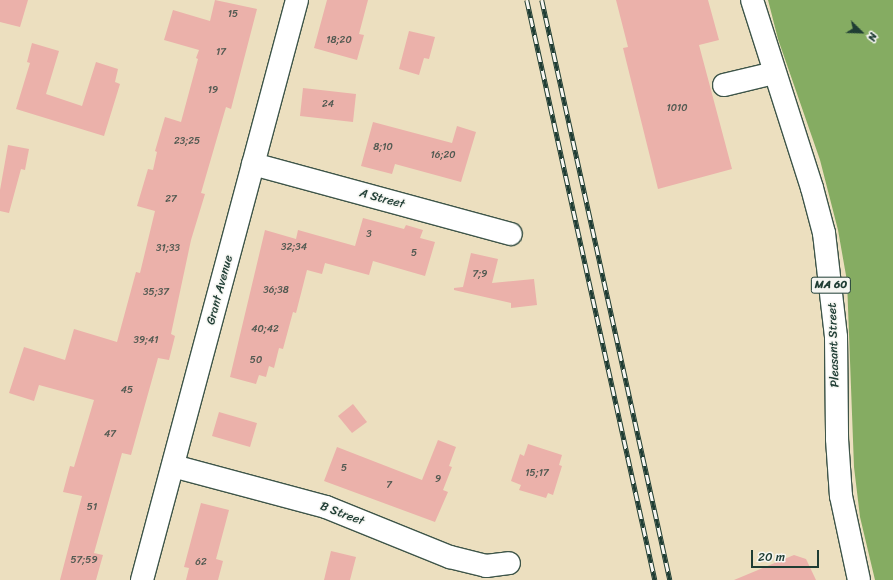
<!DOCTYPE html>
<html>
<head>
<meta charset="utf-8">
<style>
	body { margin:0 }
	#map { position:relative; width:893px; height:580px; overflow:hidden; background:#ecdfbf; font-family:Sriracha,sans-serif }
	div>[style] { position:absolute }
	.forest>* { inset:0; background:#85ac62 }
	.building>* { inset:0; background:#ebb1aa }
	.roads { filter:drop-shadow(1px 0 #3e5549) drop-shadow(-1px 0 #3e5549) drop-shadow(0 1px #3e5549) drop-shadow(0 -1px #3e5549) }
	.minor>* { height:22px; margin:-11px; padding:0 11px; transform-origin:11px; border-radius:11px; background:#fff }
	.major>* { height:22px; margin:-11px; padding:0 11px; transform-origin:11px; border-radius:11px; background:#fff }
	.rail>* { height:4.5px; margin-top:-2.25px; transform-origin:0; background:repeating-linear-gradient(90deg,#f6f6f2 0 9px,#1f3d34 0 18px); box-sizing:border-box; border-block:1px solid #1f3d34 }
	span { translate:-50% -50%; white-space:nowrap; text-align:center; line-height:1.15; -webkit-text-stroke:3px #f6f6f2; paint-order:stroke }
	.number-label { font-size:10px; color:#525a52 }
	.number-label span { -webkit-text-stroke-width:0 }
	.shield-label span { padding:1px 3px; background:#f6f6f2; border:1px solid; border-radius:3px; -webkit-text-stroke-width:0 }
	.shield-label { font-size:11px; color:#1f3d34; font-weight:700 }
	.street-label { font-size:12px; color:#1f3d34 }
	.north { position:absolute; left:841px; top:12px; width:40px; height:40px; -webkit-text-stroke:3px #f6f6f2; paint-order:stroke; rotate:113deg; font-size:11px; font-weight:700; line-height:16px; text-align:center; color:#1f3d34 }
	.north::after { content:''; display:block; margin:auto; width:14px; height:18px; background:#1f3d34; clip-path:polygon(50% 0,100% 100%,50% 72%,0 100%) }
	.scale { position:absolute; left:751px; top:550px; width:68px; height:18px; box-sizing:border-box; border:2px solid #1f3d34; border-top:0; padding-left:5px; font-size:12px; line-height:14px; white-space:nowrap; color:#1f3d34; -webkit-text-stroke:3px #f6f6f2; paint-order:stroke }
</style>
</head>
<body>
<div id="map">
	<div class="forest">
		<div style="clip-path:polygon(768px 0,893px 0,893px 580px,875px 580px,860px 517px,854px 467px,847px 281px,838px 230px,820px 160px,778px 39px)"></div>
	</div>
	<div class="building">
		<div style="clip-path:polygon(0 0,28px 0,20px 27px,0 22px)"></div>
		<div style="clip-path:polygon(215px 0,257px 9px,231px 109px,226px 107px,201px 193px,205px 194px,191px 240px,171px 334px,175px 336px,169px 360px,158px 358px,131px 455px,122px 453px,94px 553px,103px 555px,96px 580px,60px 580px,82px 496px,63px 492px,70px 466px,74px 467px,94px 400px,39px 385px,34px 401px,9px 393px,24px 347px,65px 360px,74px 329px,117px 342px,136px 272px,140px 273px,155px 211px,137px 206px,148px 169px,153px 170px,157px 152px,155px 151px,165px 117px,181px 122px,198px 59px,196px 58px,199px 50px,164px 40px,173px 10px,210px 21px)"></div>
		<div style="clip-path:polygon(327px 0,368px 0,359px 34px,364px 35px,357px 60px,314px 48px)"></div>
		<div style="clip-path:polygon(616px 0,708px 0,719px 40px,699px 45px,732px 169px,658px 189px,623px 48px,628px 47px)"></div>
		<div style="clip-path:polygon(409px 31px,435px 37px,429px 59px,424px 58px,419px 75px,399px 69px)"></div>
		<div style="clip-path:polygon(32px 43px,59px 51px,46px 94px,82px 106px,96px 62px,118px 69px,115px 82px,120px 84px,104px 136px,16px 109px,30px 63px,27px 62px)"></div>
		<div style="clip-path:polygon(303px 88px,356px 94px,353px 122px,300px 116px)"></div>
		<div style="clip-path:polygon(373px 122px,452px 143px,457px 126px,476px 132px,461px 182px,395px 164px,392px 174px,361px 166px)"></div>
		<div style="clip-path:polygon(8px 145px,29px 149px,25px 170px,21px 169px,9px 213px,0 211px,0 190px)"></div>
		<div style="clip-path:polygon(363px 218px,404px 229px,406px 225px,423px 230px,420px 238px,435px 242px,425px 276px,373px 261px,369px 275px,325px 263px,322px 274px,307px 270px,296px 313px,293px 312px,283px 349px,279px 348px,274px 368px,269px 366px,266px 377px,259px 375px,256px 384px,230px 377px,265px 230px,296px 239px,298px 230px,355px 246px)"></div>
		<div style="clip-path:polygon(471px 253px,498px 259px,492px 283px,534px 279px,537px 305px,511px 308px,511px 303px,454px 290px,454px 288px,463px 287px)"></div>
		<div style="clip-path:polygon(353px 404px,367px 422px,352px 433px,338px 416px)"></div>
		<div style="clip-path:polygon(219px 412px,257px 423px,250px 447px,212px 436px)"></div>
		<div style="clip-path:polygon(438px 440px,456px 447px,449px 466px,452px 467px,443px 490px,448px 492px,435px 522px,324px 481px,337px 447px,422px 480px)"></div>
		<div style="clip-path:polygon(528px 444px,562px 455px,559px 465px,562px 466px,553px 495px,548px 493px,546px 498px,519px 490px,521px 485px,511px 481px,520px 454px,524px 456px)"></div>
		<div style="clip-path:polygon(201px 503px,229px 510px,216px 559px,223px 561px,218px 580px,186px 580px,189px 568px,184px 567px)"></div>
		<div style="clip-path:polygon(331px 551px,356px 557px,350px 580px,324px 580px)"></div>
		<div style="clip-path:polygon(794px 555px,806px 559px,816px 580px,734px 580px)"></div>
	</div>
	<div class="roads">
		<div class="minor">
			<div style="left:724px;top:85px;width:51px;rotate:-13.5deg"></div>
			<div style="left:253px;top:164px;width:267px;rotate:15.2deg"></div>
			<div style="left:173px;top:466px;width:158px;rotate:15deg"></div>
			<div style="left:326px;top:507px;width:134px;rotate:22deg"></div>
			<div style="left:450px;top:557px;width:37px;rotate:14deg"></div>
			<div style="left:486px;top:566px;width:23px;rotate:-7deg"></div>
			<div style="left:142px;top:580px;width:600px;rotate:-75.04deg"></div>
		</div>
		<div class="major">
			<div style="left:752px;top:0;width:197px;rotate:72.3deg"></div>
			<div style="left:812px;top:188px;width:47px;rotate:75.1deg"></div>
			<div style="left:824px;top:233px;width:105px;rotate:83.4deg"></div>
			<div style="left:836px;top:337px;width:102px;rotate:89.4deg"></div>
			<div style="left:837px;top:439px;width:57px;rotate:86deg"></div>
			<div style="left:841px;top:496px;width:86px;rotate:77.9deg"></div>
		</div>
	</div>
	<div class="rail">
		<div style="left:527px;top:0;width:594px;rotate:77.55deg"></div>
		<div style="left:542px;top:0;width:594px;rotate:77.55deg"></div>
	</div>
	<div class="number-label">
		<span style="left:233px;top:15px">15</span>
		<span style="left:339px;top:41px">18;20</span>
		<span style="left:221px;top:53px">17</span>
		<span style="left:213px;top:91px">19</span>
		<span style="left:328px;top:105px">24</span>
		<span style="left:677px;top:109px">1010</span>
		<span style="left:187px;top:142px">23;25</span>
		<span style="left:383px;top:148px">8;10</span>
		<span style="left:443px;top:156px">16;20</span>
		<span style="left:171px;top:200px">27</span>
		<span style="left:369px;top:235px">3</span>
		<span style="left:294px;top:248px">32;34</span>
		<span style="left:168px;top:249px">31;33</span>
		<span style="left:414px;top:254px">5</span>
		<span style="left:480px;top:275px">7;9</span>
		<span style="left:276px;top:291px">36;38</span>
		<span style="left:156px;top:293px">35;37</span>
		<span style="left:265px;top:330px">40;42</span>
		<span style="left:146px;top:341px">39;41</span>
		<span style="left:256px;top:361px">50</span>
		<span style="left:127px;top:391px">45</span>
		<span style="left:110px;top:435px">47</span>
		<span style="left:344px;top:469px">5</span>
		<span style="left:537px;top:474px">15;17</span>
		<span style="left:438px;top:480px">9</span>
		<span style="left:389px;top:486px">7</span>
		<span style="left:92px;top:508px">51</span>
		<span style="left:84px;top:561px">57;59</span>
		<span style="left:201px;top:563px">62</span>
	</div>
	<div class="shield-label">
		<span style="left:831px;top:285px">MA 60</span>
	</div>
	<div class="street-label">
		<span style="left:382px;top:199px;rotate:15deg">A Street</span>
		<span style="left:220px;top:290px;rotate:-75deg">Grant Avenue</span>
		<span style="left:834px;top:345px;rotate:-92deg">Pleasant Street</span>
		<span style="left:342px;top:514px;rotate:21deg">B Street</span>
	</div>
	<div class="north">N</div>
	<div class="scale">20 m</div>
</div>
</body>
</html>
